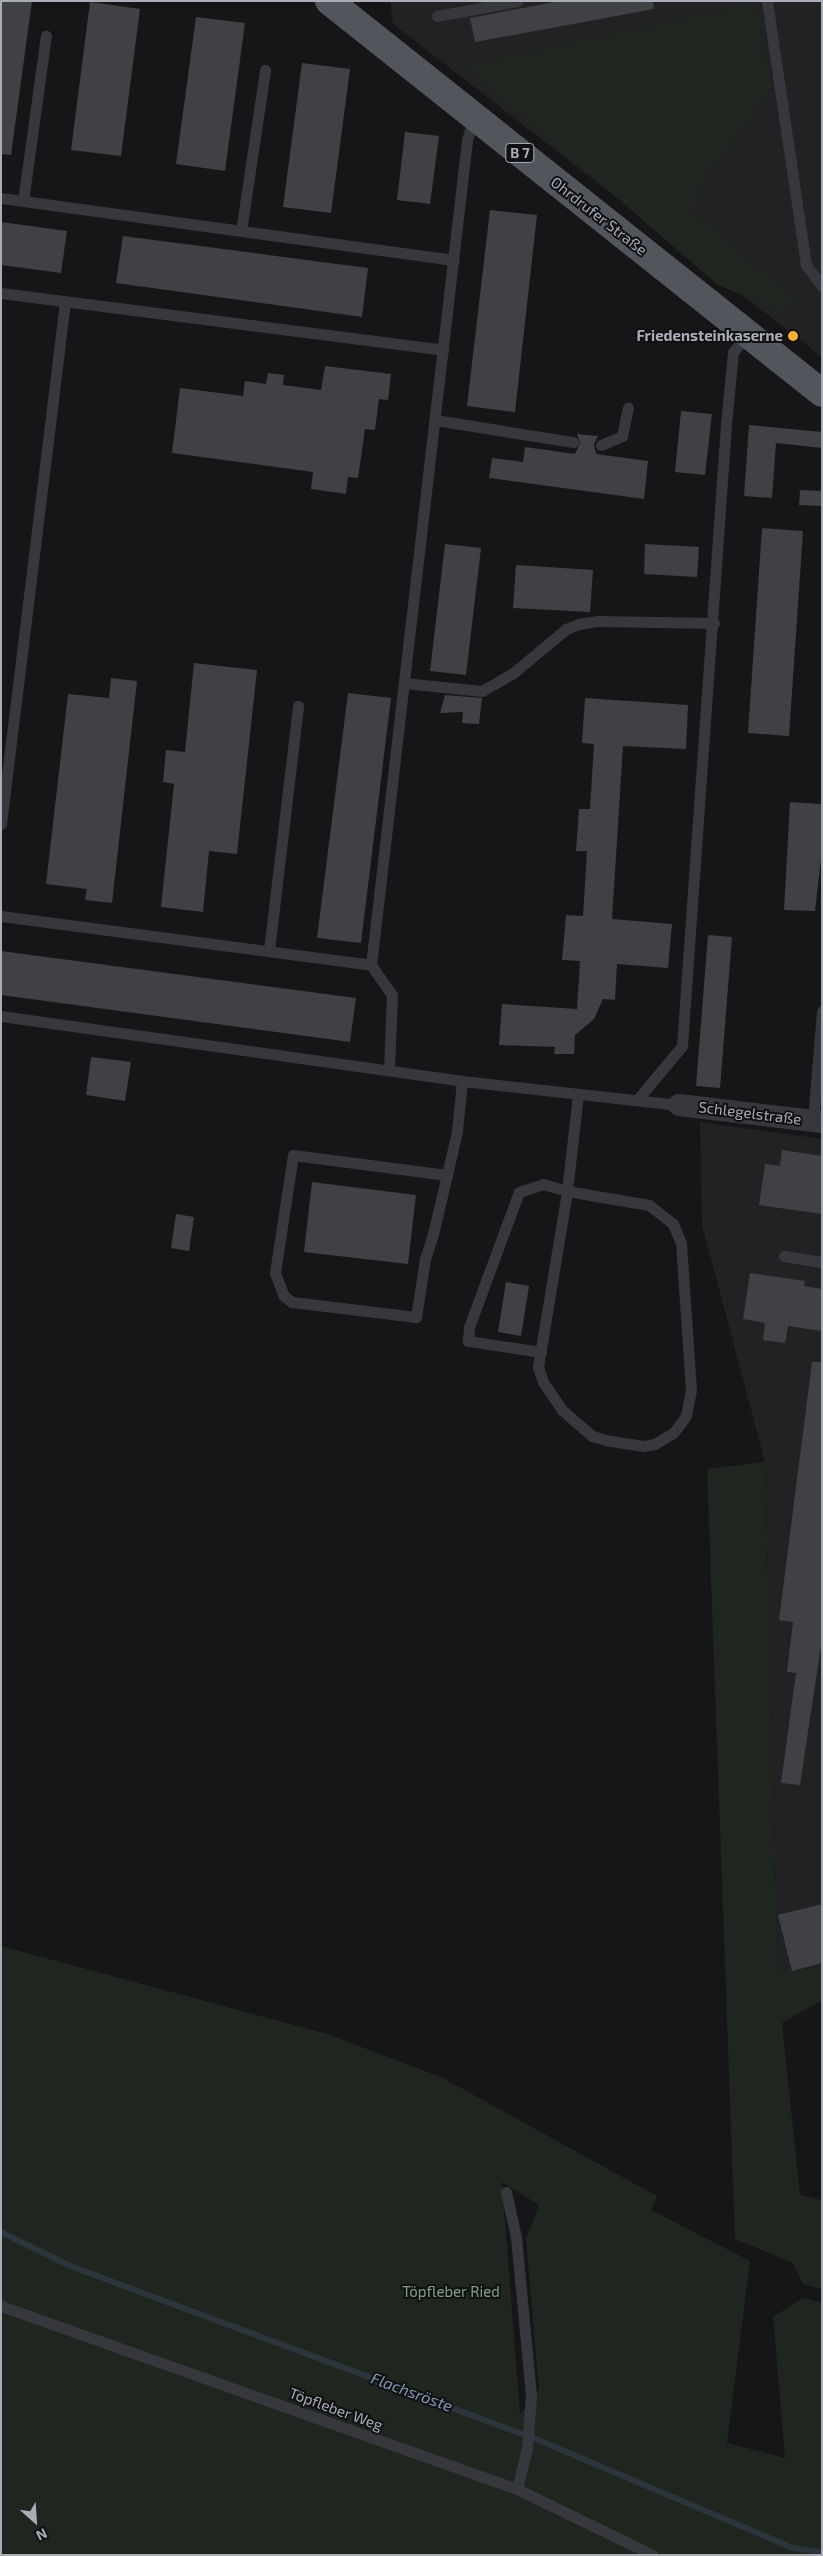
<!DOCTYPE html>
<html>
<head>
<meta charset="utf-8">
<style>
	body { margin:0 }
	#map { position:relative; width:823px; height:2556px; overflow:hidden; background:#161618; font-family:"Exo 2",sans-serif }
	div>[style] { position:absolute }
	.built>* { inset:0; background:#222225 }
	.green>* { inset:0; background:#1e261f }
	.stream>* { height:5.5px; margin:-2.75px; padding:0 2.75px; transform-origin:2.75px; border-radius:2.75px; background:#2c353c }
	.building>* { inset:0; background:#404145 }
	.service>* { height:11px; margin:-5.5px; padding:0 5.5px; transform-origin:5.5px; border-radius:5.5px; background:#37383d }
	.minor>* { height:22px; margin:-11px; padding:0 11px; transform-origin:11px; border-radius:11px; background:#37383d }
	.primary>* { height:28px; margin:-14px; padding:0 14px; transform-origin:14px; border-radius:14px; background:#53555c }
	.dots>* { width:14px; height:14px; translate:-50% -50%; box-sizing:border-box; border:2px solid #111113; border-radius:50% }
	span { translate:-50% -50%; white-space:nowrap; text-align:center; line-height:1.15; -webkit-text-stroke:4px #111113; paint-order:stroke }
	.shield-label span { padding:1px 4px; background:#111113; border:1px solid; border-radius:4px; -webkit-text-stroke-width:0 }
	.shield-label { font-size:14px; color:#a8adb8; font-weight:700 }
	.street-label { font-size:15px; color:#a8adb8 }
	.poi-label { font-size:15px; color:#a8adb8; font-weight:700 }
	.right { translate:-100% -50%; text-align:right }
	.park-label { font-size:15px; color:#7fa381 }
	.water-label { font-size:16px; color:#7f9bb3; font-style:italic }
	.frame { position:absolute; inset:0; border:2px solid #a8adb8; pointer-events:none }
	.north { position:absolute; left:10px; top:2496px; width:50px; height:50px; -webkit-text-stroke:4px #111113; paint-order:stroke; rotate:154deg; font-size:14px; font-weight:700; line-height:20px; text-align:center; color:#a8adb8 }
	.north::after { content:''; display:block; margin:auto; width:18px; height:22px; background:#a8adb8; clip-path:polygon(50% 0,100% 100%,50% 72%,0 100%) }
</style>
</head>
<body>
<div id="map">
	<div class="built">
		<div style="clip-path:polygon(390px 1px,822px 1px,822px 357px,393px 24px)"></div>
		<div style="clip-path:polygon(700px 1122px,822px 1139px,822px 1967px,778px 1972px,765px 1462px,702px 1225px)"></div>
	</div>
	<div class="green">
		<div style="clip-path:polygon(755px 4px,771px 88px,700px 184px,692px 212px,795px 300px,786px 313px,718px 285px,464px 66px)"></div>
		<div style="clip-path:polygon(765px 1462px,778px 1971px,822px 1967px,822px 2000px,782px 2023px,800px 2195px,822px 2200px,822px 2289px,803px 2284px,793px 2263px,735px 2239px,707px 1469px)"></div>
		<div style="clip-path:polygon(evenodd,1px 1946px,327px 2034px,441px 2077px,657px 2196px,651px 2210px,750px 2261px,727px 2443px,785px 2458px,773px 2317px,803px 2298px,822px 2303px,822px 2555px,1px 2555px,1px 1946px,502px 2182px,539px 2205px,526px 2239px,539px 2390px,520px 2414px,502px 2182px)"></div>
	</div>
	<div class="stream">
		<div style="left:1px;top:2232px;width:75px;rotate:26.2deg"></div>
		<div style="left:68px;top:2265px;width:497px;rotate:20.4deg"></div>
		<div style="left:534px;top:2438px;width:281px;rotate:23deg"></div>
		<div style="left:793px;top:2548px;width:29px;rotate:8deg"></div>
	</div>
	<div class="building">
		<div style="clip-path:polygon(1px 1px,32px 1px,11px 155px,1px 154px)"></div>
		<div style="clip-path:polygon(560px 1px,653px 1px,654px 9px,475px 42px,470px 18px)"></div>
		<div style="clip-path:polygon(90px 2px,140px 9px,121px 156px,71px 150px)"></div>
		<div style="clip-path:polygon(196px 17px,245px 23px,225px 171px,176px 164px)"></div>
		<div style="clip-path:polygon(302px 63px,350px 69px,331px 213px,283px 207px)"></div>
		<div style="clip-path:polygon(405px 132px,439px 136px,430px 204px,397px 200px)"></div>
		<div style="clip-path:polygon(490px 210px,537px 215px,515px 412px,467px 406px)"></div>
		<div style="clip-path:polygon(1px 222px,67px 231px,61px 273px,1px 265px)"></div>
		<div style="clip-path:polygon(123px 236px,368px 268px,362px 317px,116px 283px)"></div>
		<div style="clip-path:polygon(325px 366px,391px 374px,388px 400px,379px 399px,375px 430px,365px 429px,358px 478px,348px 477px,346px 494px,311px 489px,313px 472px,172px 453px,180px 388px,243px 396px,245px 381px,266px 384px,268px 373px,284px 375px,283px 385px,321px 390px)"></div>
		<div style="clip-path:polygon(681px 411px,712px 414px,705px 475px,675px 472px)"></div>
		<div style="clip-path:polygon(749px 425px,822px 432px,822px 448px,776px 443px,772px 498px,744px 496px)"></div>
		<div style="clip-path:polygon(577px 434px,598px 436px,594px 444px,596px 454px,648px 461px,644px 499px,489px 478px,492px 458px,523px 462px,525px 447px,575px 454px,580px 443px)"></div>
		<div style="clip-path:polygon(800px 490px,822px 491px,822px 506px,799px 505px)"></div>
		<div style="clip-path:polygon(762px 528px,803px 531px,789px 736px,748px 733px)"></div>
		<div style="clip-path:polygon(445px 544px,481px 548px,466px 675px,430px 671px)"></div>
		<div style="clip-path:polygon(645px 544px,699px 547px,697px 577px,644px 574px)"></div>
		<div style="clip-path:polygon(516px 565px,593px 570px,590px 612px,513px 608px)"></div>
		<div style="clip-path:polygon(194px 663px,257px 670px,237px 854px,209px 851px,203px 912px,161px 907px,174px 784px,163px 782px,166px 750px,185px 752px)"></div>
		<div style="clip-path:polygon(111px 678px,137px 681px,112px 903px,85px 900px,87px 889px,46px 884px,68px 694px,109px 698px)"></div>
		<div style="clip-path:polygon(348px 693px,391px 698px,361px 943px,317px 938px)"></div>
		<div style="clip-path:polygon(445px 695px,482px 698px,479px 724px,462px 723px,463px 712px,440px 713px)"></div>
		<div style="clip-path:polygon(585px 698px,688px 705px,686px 749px,623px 746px,612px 919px,672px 924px,668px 968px,617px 964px,615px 1000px,603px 999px,594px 1019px,575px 1035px,574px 1054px,554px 1054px,555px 1047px,499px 1045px,502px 1004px,577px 1009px,580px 961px,562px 960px,566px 915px,583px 916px,587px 851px,576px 851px,579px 809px,590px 809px,594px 744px,582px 743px)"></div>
		<div style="clip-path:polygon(790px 802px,821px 804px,822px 850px,815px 911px,784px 910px)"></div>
		<div style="clip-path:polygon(708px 935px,732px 937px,720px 1088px,696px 1086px)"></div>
		<div style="clip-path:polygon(1px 951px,356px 998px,350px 1042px,1px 995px)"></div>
		<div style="clip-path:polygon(91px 1057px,131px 1062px,125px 1101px,86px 1095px)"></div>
		<div style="clip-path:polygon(782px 1150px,822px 1156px,822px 1214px,759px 1205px,765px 1164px,780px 1166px)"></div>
		<div style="clip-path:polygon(312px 1182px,416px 1195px,408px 1264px,304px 1252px)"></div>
		<div style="clip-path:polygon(176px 1214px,194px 1217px,189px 1251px,171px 1248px)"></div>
		<div style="clip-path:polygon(750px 1273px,805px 1281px,804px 1286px,822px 1289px,822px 1331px,788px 1326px,785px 1343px,763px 1340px,765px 1323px,743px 1319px)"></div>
		<div style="clip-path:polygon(506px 1282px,529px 1286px,521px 1336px,498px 1332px)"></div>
		<div style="clip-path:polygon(812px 1362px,822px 1362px,822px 1639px,800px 1785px,781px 1783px,796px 1673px,787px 1672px,793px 1622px,779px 1620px)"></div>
		<div style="clip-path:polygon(822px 1904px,822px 1963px,792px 1971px,778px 1915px)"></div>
	</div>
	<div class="service">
		<div style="left:767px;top:1px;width:267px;rotate:81.6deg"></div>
		<div style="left:806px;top:265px;width:26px;rotate:53deg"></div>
		<div style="left:437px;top:16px;width:82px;rotate:-10.5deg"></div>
		<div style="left:1px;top:198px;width:457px;rotate:7.8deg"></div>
		<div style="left:23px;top:201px;width:167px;rotate:-82.1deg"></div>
		<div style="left:241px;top:231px;width:163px;rotate:-81.5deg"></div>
		<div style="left:1px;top:293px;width:446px;rotate:7.3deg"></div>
		<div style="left:435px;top:420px;width:140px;rotate:9.1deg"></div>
		<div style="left:601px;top:445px;width:23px;rotate:-23deg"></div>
		<div style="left:622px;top:436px;width:29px;rotate:-78deg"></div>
		<div style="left:404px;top:683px;width:78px;rotate:5.9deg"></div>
		<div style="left:482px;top:691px;width:34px;rotate:-30deg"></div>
		<div style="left:512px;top:674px;width:70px;rotate:-39.8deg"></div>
		<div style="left:566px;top:629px;width:14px;rotate:-21deg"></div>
		<div style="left:579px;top:624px;width:18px;rotate:-9deg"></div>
		<div style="left:597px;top:621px;width:117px;rotate:1deg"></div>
		<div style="left:1px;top:824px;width:526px;rotate:-83.01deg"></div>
		<div style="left:1px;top:916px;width:373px;rotate:7.5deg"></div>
		<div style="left:371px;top:965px;width:37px;rotate:55deg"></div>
		<div style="left:392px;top:995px;width:75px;rotate:92.3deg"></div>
		<div style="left:269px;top:950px;width:246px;rotate:-83.2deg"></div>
		<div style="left:371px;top:965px;width:831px;rotate:-83.36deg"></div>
		<div style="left:467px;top:140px;width:24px;rotate:-73deg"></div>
		<div style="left:1px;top:1016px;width:466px;rotate:8deg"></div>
		<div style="left:462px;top:1081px;width:218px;rotate:6.3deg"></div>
		<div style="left:637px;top:1100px;width:70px;rotate:-50.2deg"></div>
		<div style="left:682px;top:1046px;width:624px;rotate:-85.95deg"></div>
		<div style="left:726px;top:424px;width:72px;rotate:-84.4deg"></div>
		<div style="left:733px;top:352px;width:23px;rotate:-50deg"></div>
		<div style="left:813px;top:1121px;width:110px;rotate:-85.3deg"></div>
		<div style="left:447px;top:1175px;width:155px;rotate:-172.6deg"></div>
		<div style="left:293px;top:1155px;width:119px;rotate:98.7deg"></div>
		<div style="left:275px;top:1273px;width:25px;rotate:69deg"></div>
		<div style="left:284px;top:1296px;width:10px;rotate:37deg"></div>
		<div style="left:292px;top:1302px;width:125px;rotate:6.9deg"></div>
		<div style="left:416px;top:1317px;width:59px;rotate:-81.2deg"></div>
		<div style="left:425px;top:1259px;width:26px;rotate:-72deg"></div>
		<div style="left:433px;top:1234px;width:61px;rotate:-76.7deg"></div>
		<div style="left:447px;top:1175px;width:45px;rotate:-77.2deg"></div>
		<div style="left:457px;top:1131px;width:50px;rotate:-84.3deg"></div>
		<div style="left:784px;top:1256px;width:38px;rotate:9deg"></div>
		<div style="left:541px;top:1352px;width:74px;rotate:-171.4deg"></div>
		<div style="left:468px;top:1341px;width:14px;rotate:-86deg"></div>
		<div style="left:469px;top:1327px;width:144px;rotate:-69.7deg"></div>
		<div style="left:519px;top:1192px;width:25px;rotate:-18deg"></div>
		<div style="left:543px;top:1184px;width:25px;rotate:16deg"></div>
		<div style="left:567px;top:1191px;width:83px;rotate:9.7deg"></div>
		<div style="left:649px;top:1205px;width:31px;rotate:38deg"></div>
		<div style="left:673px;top:1224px;width:21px;rotate:67deg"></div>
		<div style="left:681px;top:1243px;width:147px;rotate:86.1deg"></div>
		<div style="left:691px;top:1390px;width:26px;rotate:101deg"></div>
		<div style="left:686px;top:1416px;width:21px;rotate:127deg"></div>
		<div style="left:673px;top:1433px;width:21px;rotate:149deg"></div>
		<div style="left:655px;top:1444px;width:12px;rotate:171deg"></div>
		<div style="left:643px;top:1446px;width:37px;rotate:-171deg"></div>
		<div style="left:606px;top:1440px;width:15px;rotate:-164deg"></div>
		<div style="left:592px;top:1436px;width:40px;rotate:-139deg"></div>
		<div style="left:562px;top:1410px;width:34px;rotate:-124deg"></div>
		<div style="left:543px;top:1382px;width:16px;rotate:-108deg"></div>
		<div style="left:538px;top:1367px;width:178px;rotate:-80.6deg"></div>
		<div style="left:567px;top:1191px;width:98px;rotate:-83.5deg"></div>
		<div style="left:506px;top:2192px;width:46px;rotate:77.5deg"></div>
		<div style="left:516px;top:2237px;width:160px;rotate:84.6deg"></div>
		<div style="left:531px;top:2396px;width:52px;rotate:94.4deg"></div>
		<div style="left:527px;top:2448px;width:42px;rotate:103.7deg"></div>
		<div style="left:1px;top:2306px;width:547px;rotate:19.53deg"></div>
		<div style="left:517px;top:2489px;width:151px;rotate:25.9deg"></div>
	</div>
	<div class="minor">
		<div style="left:679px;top:1105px;width:144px;rotate:6.8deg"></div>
	</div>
	<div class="primary">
		<div style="left:329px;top:1px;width:630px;rotate:38.49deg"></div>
	</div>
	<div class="dots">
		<div style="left:793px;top:336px;background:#f2b134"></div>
	</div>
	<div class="shield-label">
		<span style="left:520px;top:153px">B 7</span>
	</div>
	<div class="street-label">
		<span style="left:599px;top:216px;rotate:38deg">Ohrdrufer Straße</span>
		<span style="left:750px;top:1113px;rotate:7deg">Schlegelstraße</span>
		<span style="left:336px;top:2409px;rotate:20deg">Töpfleber Weg</span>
	</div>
	<div class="poi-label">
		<span class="right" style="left:783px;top:336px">Friedensteinkaserne</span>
	</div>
	<div class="park-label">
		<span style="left:451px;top:2292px">Töpfleber Ried</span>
	</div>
	<div class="water-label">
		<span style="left:412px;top:2392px;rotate:20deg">Flachsröste</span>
	</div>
	<div class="frame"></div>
	<div class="north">N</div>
</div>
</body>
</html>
